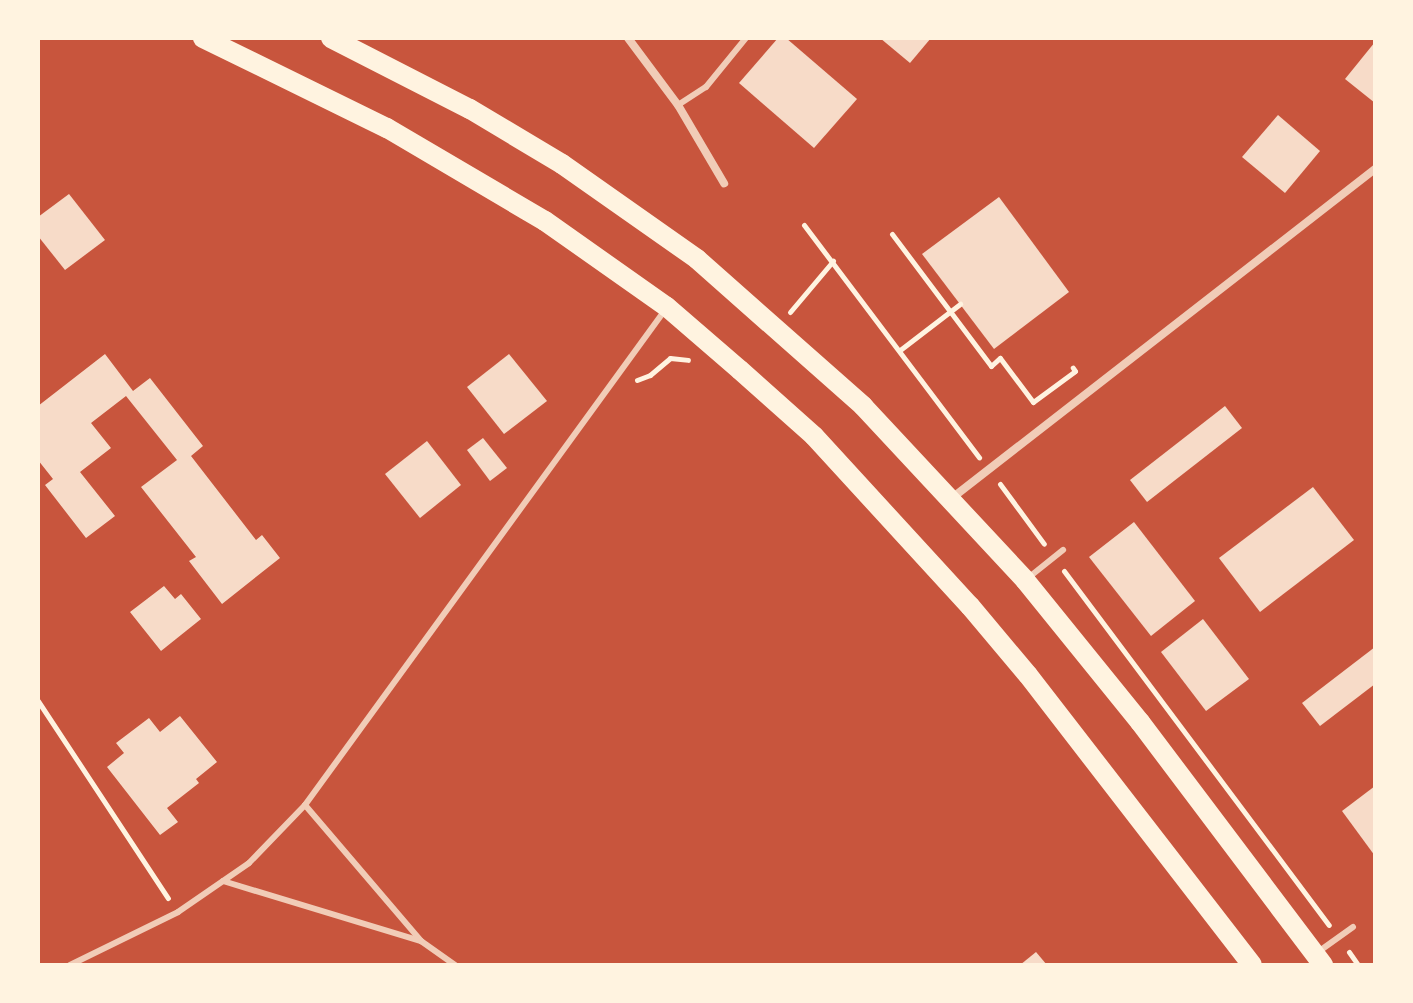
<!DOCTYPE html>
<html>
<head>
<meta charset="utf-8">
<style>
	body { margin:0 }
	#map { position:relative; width:1413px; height:1003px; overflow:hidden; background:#c8553d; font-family:"Asap Condensed",sans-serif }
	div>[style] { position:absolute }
	.building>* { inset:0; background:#f7dbc8 }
	.path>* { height:5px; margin:-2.5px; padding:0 2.5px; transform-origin:2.5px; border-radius:2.5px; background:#fff3e0 }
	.service>* { height:6px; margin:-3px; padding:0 3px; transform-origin:3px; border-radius:3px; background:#f1ccb7 }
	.minor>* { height:8px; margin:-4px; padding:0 4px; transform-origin:4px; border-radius:4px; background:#f1ccb7 }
	.primary>* { height:20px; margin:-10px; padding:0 10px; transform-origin:10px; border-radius:10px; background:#fff3e0 }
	span { translate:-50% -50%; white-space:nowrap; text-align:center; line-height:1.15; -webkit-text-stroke:7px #fff3e0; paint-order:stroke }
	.frame { position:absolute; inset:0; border:40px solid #fff3e0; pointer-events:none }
</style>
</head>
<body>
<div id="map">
	<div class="building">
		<div style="clip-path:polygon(778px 38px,786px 38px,857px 99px,814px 148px,739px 83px)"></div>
		<div style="clip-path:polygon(880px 38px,931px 38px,910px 63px)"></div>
		<div style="clip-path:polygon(1375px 42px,1375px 103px,1345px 79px)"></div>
		<div style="clip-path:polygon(1278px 115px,1320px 151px,1285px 193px,1242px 157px)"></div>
		<div style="clip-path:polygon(69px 194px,105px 240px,65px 270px,38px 236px,38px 217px)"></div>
		<div style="clip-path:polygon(999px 197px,1069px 292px,994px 349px,922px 254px)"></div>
		<div style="clip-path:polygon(105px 354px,133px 391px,150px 378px,203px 446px,191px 456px,256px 540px,262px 535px,280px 558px,222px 604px,189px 561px,196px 557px,141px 487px,177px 460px,126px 396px,91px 423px,111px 448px,80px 472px,115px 516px,86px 538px,45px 485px,53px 479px,38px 460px,38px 406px)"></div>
		<div style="clip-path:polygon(509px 354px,547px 401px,504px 434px,467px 387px)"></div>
		<div style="clip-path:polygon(1225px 406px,1242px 428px,1147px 502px,1130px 480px)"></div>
		<div style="clip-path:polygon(483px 438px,507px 468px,490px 481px,467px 450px)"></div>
		<div style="clip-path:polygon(427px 441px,461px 485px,420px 518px,385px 474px)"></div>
		<div style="clip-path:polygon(1313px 487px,1354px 540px,1260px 612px,1219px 558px)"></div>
		<div style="clip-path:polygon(1134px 522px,1195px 601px,1151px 636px,1089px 557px)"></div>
		<div style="clip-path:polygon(164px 586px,175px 599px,181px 594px,201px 619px,161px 651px,130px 612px)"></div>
		<div style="clip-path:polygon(1203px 619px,1249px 679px,1206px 711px,1161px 652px)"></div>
		<div style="clip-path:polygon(1375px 647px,1375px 684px,1320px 726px,1302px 703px)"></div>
		<div style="clip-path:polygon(180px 716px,217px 762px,196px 779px,199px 783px,167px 808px,178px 822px,160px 835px,107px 767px,124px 753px,116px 743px,149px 718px,160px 732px)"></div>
		<div style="clip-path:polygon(1375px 786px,1375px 856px,1342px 811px)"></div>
		<div style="clip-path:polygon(1036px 952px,1047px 965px,1020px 965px)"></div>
	</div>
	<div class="path">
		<div style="left:804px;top:225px;width:291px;rotate:53deg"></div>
		<div style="left:892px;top:234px;width:165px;rotate:53.1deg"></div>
		<div style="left:991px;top:366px;width:12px;rotate:-42deg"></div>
		<div style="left:1000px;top:358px;width:55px;rotate:53.1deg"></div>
		<div style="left:1033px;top:402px;width:52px;rotate:-36.4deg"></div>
		<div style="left:1075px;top:371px;width:4px;rotate:-124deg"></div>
		<div style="left:790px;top:312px;width:67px;rotate:-49.9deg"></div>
		<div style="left:900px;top:350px;width:76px;rotate:-37.5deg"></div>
		<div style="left:637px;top:380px;width:14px;rotate:-21deg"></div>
		<div style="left:650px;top:375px;width:26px;rotate:-40deg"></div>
		<div style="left:670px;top:358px;width:18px;rotate:6deg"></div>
		<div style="left:1000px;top:484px;width:74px;rotate:53.7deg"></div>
		<div style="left:1064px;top:571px;width:442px;rotate:53.2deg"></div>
		<div style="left:38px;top:701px;width:236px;rotate:56.6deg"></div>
		<div style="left:1349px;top:952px;width:16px;rotate:55deg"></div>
	</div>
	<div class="service">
		<div style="left:678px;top:105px;width:33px;rotate:-33deg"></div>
		<div style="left:706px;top:87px;width:63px;rotate:-50.8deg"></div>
		<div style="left:1028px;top:578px;width:45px;rotate:-38.7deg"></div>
		<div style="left:305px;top:805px;width:179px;rotate:49.5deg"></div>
		<div style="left:421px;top:941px;width:42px;rotate:35.2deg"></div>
		<div style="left:223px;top:881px;width:207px;rotate:16.9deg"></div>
		<div style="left:1318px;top:952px;width:43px;rotate:-35.5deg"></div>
		<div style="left:70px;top:965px;width:120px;rotate:-26.1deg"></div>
		<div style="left:178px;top:912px;width:86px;rotate:-34.6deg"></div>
		<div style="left:249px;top:863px;width:81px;rotate:-46deg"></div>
		<div style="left:305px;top:805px;width:612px;rotate:-53.97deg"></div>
	</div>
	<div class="minor">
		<div style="left:628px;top:38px;width:84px;rotate:53.3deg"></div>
		<div style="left:678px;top:105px;width:91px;rotate:59.5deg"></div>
		<div style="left:952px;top:498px;width:536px;rotate:-37.87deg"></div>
	</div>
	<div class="primary">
		<div style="left:203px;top:38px;width:205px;rotate:26.1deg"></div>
		<div style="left:387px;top:128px;width:183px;rotate:30.5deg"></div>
		<div style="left:545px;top:221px;width:149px;rotate:35.2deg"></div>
		<div style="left:667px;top:307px;width:96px;rotate:40.8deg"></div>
		<div style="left:740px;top:370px;width:99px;rotate:41.7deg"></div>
		<div style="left:814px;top:436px;width:231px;rotate:47.5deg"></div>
		<div style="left:970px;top:606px;width:90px;rotate:50deg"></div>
		<div style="left:1028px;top:675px;width:366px;rotate:52.3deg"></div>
		<div style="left:331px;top:38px;width:156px;rotate:27.1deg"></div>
		<div style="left:470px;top:109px;width:107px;rotate:30.9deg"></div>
		<div style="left:562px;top:164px;width:165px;rotate:35.1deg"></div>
		<div style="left:697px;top:259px;width:222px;rotate:41.5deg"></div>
		<div style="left:863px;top:406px;width:238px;rotate:47deg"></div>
		<div style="left:1025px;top:580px;width:183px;rotate:51deg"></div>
		<div style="left:1140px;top:722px;width:304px;rotate:53deg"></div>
	</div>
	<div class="frame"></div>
</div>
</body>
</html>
